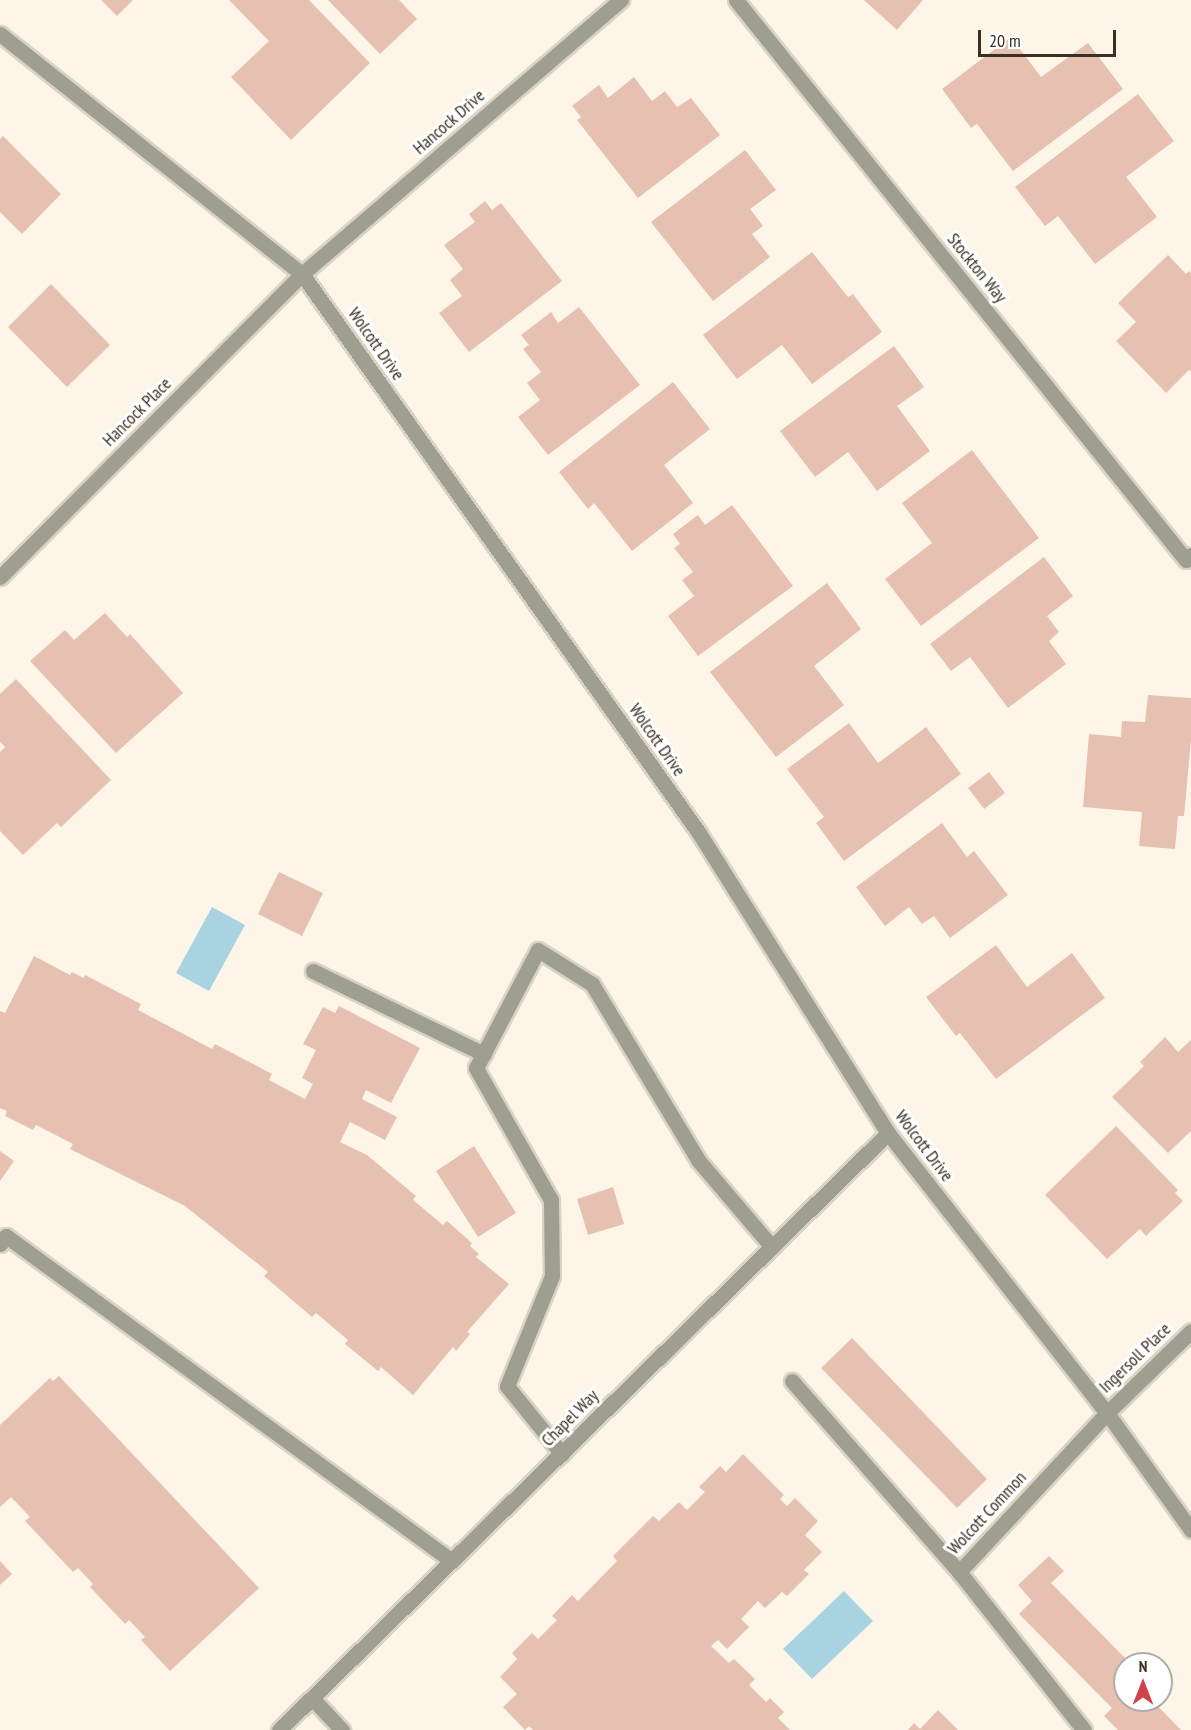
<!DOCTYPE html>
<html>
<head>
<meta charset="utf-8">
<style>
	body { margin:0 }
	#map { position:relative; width:1191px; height:1730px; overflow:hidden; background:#fdf6e8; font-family:"PT Sans Narrow",sans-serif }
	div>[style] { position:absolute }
	.water>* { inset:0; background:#a9d3e0 }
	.building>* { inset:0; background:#e6c1b1 }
	.roads { filter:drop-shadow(2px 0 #dad3c5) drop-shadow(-2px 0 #dad3c5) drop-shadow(0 2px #dad3c5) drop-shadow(0 -2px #dad3c5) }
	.lane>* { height:15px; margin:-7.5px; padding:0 7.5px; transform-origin:7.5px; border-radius:7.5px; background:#9e9f90 }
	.street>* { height:15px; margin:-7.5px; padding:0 7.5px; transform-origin:7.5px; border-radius:7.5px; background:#9e9f90 }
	span { translate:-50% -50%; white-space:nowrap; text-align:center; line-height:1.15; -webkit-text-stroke:6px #fff; paint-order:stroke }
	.street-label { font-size:18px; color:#383124 }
	.north { position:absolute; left:1113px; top:1652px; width:60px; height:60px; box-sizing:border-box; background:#fff; border:2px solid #afada7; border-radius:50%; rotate:0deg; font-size:16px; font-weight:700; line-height:24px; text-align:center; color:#383124 }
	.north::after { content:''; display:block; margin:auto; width:21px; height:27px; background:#d24249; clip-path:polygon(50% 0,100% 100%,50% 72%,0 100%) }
	.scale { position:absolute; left:978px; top:30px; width:138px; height:27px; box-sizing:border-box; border:3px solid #383124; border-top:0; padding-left:8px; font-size:18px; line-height:21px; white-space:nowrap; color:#383124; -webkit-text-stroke:4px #fff; paint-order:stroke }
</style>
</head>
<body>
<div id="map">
	<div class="water">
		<div style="clip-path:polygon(212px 907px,245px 925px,209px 991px,176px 973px)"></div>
		<div style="clip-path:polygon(844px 1591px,873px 1621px,812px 1679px,783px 1649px)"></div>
	</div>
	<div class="building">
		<div style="clip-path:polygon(101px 0,133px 0,117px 16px)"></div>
		<div style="clip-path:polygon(229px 0,309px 0,370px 63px,291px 140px,231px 77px,269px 41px)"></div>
		<div style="clip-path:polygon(328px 0,399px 0,417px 19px,380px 54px)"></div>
		<div style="clip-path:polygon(864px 0,923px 0,897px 30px)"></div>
		<div style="clip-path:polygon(1011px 37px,1041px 77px,1088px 43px,1123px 89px,1013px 171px,977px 124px,971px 128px,942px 89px)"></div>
		<div style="clip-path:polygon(634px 77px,652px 101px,665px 91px,677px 107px,691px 98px,720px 135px,638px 198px,577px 120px,581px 117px,572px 106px,599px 85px,608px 98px)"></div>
		<div style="clip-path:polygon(1138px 94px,1174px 141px,1126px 177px,1157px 217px,1095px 264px,1058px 216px,1045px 226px,1015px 187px)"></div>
		<div style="clip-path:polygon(3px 136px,61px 194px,22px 234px,0 212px,0 139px)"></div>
		<div style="clip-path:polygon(745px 150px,776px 190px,750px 209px,763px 226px,752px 234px,770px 257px,713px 301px,651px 222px)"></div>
		<div style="clip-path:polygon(485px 201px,492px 210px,501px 203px,562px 281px,469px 352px,439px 313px,462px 296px,450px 280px,463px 269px,444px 245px,475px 222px,469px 214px)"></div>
		<div style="clip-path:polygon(812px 252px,848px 297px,853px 294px,882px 332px,812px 384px,782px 345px,737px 379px,703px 335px)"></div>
		<div style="clip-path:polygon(1168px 255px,1186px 274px,1189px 271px,1191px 273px,1191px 372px,1189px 370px,1166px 393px,1116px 341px,1136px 322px,1118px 303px)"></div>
		<div style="clip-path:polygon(51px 284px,110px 345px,67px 387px,8px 327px)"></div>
		<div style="clip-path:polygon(579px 307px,640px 385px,548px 455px,518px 417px,540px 400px,527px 383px,541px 372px,523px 349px,529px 345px,521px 335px,551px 312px,558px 323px)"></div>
		<div style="clip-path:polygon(894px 346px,924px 387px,897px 406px,930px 451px,877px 491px,848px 452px,815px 477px,780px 431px)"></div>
		<div style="clip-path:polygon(673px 382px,710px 429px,664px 465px,693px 503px,632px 551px,594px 503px,588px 509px,559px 472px)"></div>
		<div style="clip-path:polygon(972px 450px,1039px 538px,921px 626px,885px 579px,932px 543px,902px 503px)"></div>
		<div style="clip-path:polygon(732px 505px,793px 586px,698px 656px,668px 616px,694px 596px,682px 580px,693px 572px,674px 548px,680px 544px,673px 534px,698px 515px,705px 525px)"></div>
		<div style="clip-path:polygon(1044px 557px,1073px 596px,1047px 616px,1059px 632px,1049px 641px,1066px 664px,1008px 708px,970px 657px,951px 671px,930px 644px)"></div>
		<div style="clip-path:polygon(827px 583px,861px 629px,814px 666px,844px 705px,776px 757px,710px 672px)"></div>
		<div style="clip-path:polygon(105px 613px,127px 637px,130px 634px,183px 693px,116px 753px,30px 661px,65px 630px,74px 640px)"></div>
		<div style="clip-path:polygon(16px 679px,111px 780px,61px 827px,57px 823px,23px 855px,0 831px,0 752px,5px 747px,0 742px,0 694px)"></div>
		<div style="clip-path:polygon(1148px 695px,1191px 698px,1191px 740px,1184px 816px,1178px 816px,1175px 849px,1139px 846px,1142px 812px,1083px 807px,1089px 734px,1121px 737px,1122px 721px,1145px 722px)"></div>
		<div style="clip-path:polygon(849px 723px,878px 763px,926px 727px,961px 774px,844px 861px,816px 823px,824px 817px,787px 769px)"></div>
		<div style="clip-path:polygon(989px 772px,1005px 793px,984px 809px,968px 788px)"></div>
		<div style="clip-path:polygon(942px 823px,967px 857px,974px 851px,1008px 895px,950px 938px,934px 916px,922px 924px,909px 907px,885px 926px,856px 887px)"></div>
		<div style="clip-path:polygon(279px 872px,323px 893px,302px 936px,258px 914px)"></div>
		<div style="clip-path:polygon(996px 945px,1027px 987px,1072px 953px,1105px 998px,996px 1079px,960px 1033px,956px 1036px,926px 997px)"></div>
		<div style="clip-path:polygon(34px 956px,70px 975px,72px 972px,84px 978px,85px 975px,141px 1004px,138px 1010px,212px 1049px,215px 1044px,272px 1074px,269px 1080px,305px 1099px,313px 1084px,302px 1078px,316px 1050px,303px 1044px,323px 1007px,335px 1013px,339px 1006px,420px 1048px,391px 1103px,366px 1090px,362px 1099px,397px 1117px,385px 1140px,350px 1122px,340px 1142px,367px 1155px,416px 1196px,413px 1200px,443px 1225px,447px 1221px,472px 1243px,470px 1246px,479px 1254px,476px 1257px,509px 1284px,467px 1332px,470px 1334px,456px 1351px,453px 1347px,413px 1395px,381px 1367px,378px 1371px,345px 1344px,348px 1340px,316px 1313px,312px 1317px,264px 1276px,268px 1272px,185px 1206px,70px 1149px,73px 1144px,36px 1125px,33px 1130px,5px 1116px,7px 1111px,0 1108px,0 1011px,5px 1013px)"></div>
		<div style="clip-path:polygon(1165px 1037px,1178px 1052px,1191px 1040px,1191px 1131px,1168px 1153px,1112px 1097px,1144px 1066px,1140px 1062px)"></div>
		<div style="clip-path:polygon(1116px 1126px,1178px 1190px,1175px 1193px,1183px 1201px,1146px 1236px,1140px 1229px,1107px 1259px,1045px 1195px)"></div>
		<div style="clip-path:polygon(474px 1146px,516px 1213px,478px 1237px,436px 1171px)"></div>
		<div style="clip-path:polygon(0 1151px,14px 1161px,0 1181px)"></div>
		<div style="clip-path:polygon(613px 1187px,624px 1224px,588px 1235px,577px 1199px)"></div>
		<div style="clip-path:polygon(852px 1338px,987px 1479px,957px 1508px,821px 1368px)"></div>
		<div style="clip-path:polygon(59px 1376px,259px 1588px,170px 1671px,141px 1640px,145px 1637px,129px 1620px,125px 1624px,90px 1587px,93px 1584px,78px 1568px,73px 1572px,25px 1521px,30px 1517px,11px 1497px,0 1507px,0 1425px,50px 1378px,53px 1381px)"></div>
		<div style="clip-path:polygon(743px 1454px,784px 1495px,780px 1499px,787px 1506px,795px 1498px,818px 1521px,805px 1535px,822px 1552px,804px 1570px,809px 1574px,787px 1596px,782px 1592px,765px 1608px,758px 1601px,741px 1619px,749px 1627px,727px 1649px,718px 1640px,711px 1646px,729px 1663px,734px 1659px,755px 1679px,749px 1685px,766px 1702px,770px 1698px,784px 1712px,778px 1718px,790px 1730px,533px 1730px,529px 1726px,525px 1730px,503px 1707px,517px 1694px,500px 1677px,517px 1659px,512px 1653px,532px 1633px,538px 1639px,557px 1620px,552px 1616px,572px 1595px,578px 1601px,617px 1561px,613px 1556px,653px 1516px,659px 1521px,679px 1502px,687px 1510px,705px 1492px,699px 1487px,720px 1466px,726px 1472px)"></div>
		<div style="clip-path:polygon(1049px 1556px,1064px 1571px,1051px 1583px,1131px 1664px,1125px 1664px,1125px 1700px,1152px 1700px,1181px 1730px,1118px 1730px,1104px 1716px,1112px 1708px,1019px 1614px,1032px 1601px,1018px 1585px)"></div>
		<div style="clip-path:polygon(0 1561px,12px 1574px,0 1585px)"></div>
		<div style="clip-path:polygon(938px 1710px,958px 1730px,908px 1730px,914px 1723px,920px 1729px)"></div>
	</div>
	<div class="roads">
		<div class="lane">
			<div style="left:313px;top:971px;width:190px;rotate:25.9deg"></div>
			<div style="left:0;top:1244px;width:10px;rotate:-53deg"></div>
			<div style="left:6px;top:1236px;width:552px;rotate:36.08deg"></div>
			<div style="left:792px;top:1381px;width:254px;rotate:48.8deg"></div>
			<div style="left:562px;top:1454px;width:87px;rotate:-129deg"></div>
			<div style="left:507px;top:1386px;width:119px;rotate:-67.8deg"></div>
			<div style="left:552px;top:1276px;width:76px;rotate:-90.8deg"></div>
			<div style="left:551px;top:1200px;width:152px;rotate:-119.6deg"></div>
			<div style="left:476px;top:1068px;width:133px;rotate:-62.3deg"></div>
			<div style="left:538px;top:950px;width:64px;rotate:32.2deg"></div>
			<div style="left:592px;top:984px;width:205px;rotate:58.9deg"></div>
			<div style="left:698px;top:1160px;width:114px;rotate:49.6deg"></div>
			<div style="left:312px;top:1698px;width:44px;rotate:46.8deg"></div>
		</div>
		<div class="street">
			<div style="left:736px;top:0;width:718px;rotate:51.22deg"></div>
			<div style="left:1186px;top:560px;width:7px;rotate:-45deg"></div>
			<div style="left:0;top:34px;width:386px;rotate:38.5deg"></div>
			<div style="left:302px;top:274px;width:686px;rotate:54.62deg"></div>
			<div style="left:699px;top:833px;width:355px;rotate:57.8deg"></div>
			<div style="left:888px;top:1133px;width:355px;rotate:52deg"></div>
			<div style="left:1107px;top:1413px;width:144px;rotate:54.3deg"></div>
			<div style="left:0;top:577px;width:428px;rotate:-45.1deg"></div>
			<div style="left:302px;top:274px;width:421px;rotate:-40.7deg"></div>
			<div style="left:279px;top:1730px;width:853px;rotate:-44.43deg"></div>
			<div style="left:1084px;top:1730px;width:201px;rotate:-128.3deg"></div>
			<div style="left:959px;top:1572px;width:217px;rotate:-47.1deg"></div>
			<div style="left:1107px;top:1413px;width:117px;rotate:-44.3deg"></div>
		</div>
	</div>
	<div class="street-label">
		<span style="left:449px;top:122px;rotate:-41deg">Hancock Drive</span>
		<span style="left:977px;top:268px;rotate:51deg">Stockton Way</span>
		<span style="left:376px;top:344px;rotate:55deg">Wolcott Drive</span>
		<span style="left:137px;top:412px;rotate:-45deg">Hancock Place</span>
		<span style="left:657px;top:740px;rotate:55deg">Wolcott Drive</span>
		<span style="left:924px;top:1146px;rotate:53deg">Wolcott Drive</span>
		<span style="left:1135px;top:1358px;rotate:-44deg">Ingersoll Place</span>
		<span style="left:570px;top:1418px;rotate:-45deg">Chapel Way</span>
		<span style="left:987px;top:1513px;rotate:-47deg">Wolcott Common</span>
	</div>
	<div class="north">N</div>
	<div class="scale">20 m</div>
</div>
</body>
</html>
